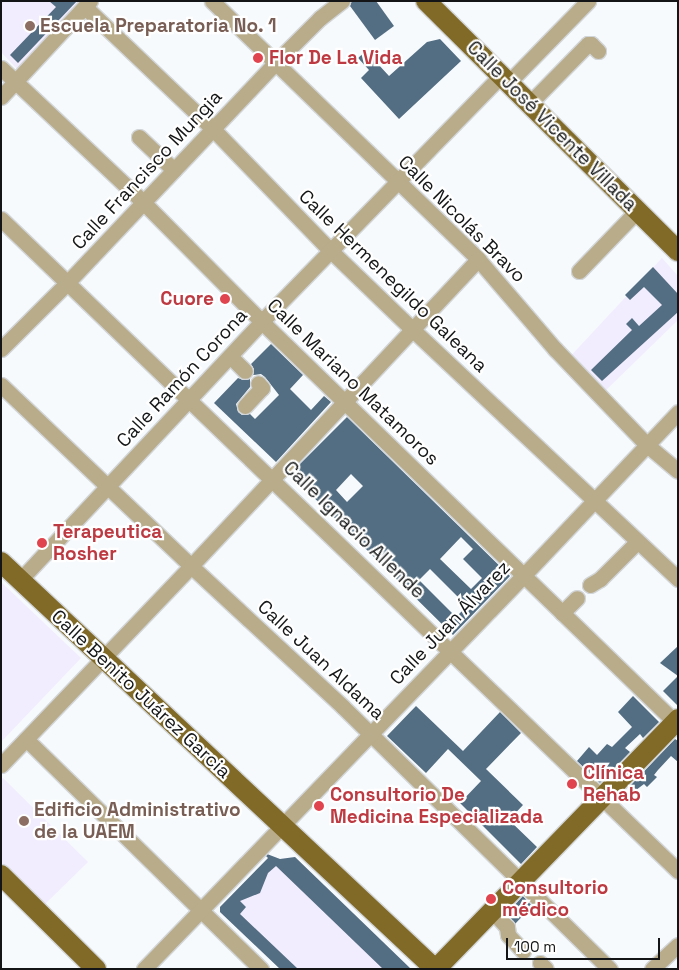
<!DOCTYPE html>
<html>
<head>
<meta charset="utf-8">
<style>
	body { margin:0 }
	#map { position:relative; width:679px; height:970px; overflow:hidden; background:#f6fafd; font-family:"Space Grotesk",sans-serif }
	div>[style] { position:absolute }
	.education>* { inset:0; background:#f1ecfe }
	.building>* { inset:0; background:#536e82 }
	.roads { filter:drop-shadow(1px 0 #d2d5d8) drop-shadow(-1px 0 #d2d5d8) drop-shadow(0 1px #d2d5d8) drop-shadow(0 -1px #d2d5d8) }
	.minor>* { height:15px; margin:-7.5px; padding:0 7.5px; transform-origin:7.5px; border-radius:7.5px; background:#b8ac8b }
	.major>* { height:20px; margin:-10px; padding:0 10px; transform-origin:10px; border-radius:10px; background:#816a27 }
	.dots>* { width:14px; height:14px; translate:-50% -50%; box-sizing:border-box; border:2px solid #fff; border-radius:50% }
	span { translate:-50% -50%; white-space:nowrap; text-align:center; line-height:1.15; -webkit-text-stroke:4.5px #fff; paint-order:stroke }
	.education-label { font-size:19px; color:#785e54; font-weight:700 }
	.left { translate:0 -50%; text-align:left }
	.health-label { font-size:19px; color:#be3a42; font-weight:700 }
	.right { translate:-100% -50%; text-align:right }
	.street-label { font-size:19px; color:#141516 }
	.frame { position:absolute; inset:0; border:2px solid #141516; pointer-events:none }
	.scale { position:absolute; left:506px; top:938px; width:154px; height:22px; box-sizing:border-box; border:2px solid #141516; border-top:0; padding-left:6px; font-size:15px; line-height:18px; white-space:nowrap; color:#141516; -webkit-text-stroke:4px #fff; paint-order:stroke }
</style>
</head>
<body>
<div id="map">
	<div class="education">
		<div style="clip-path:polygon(1px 1px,82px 1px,18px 70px,1px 52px)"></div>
		<div style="clip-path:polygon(662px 258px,678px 276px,678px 320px,602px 394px,567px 360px)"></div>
		<div style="clip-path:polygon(1px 582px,81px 658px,1px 742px)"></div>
		<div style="clip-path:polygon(3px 778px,88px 862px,40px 909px,1px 870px,1px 780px)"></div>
		<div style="clip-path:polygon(271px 856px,280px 859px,295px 857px,411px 969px,280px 969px,220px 912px,220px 907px)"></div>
	</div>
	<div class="building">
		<div style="clip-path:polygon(49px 1px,77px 1px,18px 63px,10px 55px,56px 7px)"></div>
		<div style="clip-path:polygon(352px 1px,376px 1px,394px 26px,375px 40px,350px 6px)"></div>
		<div style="clip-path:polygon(440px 39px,461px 61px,399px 119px,361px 78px,369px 70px,358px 58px,366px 51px,389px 76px,427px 42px)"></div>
		<div style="clip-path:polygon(653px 267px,678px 294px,678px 312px,602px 381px,591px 370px,632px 330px,626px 324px,632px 318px,639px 326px,662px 305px,644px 287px,630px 300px,625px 295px)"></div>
		<div style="clip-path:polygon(271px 344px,303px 375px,290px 389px,311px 410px,324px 396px,331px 402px,276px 462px,214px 403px,238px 378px,243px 380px,250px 379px,250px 387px,236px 404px,238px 412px,242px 415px,250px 414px,255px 419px,279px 395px,265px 377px,261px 374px,253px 375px,254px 369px,251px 364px)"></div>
		<div style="clip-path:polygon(evenodd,347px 417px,510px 576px,453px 635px,290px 474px,347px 417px,351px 474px,363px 486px,347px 502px,336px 490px,351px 474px,347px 417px,461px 537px,473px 549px,463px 559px,482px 578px,471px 589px,440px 559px,461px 537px,347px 417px,430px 569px,467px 606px,456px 617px,419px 580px,430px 569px)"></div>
		<div style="clip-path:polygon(678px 646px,678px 676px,660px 663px)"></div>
		<div style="clip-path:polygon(678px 676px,678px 706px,663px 691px)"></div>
		<div style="clip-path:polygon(633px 696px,659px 722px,643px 738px,640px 734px,625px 748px,630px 752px,600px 783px,577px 761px,589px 747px,597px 755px,607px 744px,612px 747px,632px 727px,618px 712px)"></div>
		<div style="clip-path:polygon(416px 706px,463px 751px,500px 712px,521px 733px,486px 769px,523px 805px,509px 820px,537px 847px,521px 864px,460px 803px,481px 781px,448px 749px,426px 773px,387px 736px)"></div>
		<div style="clip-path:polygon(675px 739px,678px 741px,678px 762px,671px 756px,658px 770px,654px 775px,657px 777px,647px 787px,644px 784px,636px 790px,631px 785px)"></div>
		<div style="clip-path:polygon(267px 854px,280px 859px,295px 857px,411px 969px,383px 969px,276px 866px,268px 873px,260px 893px,240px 901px,246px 907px,240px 914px,298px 969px,280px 969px,220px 912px,220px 907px,268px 858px,266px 856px)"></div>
		<div style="clip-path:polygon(523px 896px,532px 906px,515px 924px,507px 913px)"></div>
	</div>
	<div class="roads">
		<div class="minor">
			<div style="left:212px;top:1px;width:371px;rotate:44.1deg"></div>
			<div style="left:478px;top:259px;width:118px;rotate:49.5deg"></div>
			<div style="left:555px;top:349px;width:133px;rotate:46.2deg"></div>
			<div style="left:647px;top:445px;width:40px;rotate:40deg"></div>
			<div style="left:85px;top:7px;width:177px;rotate:43.6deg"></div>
			<div style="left:213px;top:129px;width:170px;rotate:46deg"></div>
			<div style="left:331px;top:251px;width:114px;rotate:43.9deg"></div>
			<div style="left:413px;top:330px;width:364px;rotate:43.2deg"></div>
			<div style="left:1px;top:68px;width:195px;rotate:43.3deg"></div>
			<div style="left:143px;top:202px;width:169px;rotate:45.2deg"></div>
			<div style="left:262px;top:322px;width:579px;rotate:44.09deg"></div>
			<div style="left:508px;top:83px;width:115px;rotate:-45.7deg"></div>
			<div style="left:1px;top:97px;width:131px;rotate:-47.2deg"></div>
			<div style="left:529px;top:104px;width:84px;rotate:-45.5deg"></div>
			<div style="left:588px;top:44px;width:3px"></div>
			<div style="left:591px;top:44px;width:10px;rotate:45deg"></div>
			<div style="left:139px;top:137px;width:48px;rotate:43.3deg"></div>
			<div style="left:1px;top:219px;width:940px;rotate:43.92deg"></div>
			<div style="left:579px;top:271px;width:83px;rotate:-46deg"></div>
			<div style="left:1px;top:349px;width:95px;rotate:-45deg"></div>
			<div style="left:68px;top:282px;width:301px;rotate:-46.6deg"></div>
			<div style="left:275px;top:63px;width:64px;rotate:-45deg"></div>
			<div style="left:320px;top:18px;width:28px;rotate:-38deg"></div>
			<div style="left:230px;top:356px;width:21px;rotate:45deg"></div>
			<div style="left:1px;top:385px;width:262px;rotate:43.6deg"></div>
			<div style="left:191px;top:566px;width:207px;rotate:42.8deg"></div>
			<div style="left:343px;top:707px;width:374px;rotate:44.5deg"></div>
			<div style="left:245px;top:406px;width:25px;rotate:-47deg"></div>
			<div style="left:262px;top:388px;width:6px;rotate:-129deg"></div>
			<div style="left:20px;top:580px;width:360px;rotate:-46.9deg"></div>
			<div style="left:266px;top:317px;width:337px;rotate:-45.8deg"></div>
			<div style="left:590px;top:585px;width:12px;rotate:-31deg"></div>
			<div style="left:600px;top:579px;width:52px;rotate:-45deg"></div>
			<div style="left:562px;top:613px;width:21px;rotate:-45deg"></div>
			<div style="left:26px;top:739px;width:329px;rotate:44.4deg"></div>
			<div style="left:1px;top:765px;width:275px;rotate:-46.3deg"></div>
			<div style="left:191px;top:566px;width:420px;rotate:-46.9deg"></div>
			<div style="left:492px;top:911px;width:22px;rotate:47deg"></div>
			<div style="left:507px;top:927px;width:8px;rotate:83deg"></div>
			<div style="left:508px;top:935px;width:22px;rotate:47deg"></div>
			<div style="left:540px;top:963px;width:8px;rotate:45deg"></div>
			<div style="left:144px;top:969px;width:547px;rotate:-46.04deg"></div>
			<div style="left:524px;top:575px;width:224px;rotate:-46.6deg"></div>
			<div style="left:652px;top:969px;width:35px;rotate:-43deg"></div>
		</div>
		<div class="major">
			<div style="left:426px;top:1px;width:355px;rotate:44.8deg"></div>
			<div style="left:1px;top:562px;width:595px;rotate:43.16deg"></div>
			<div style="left:1px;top:875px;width:134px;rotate:44.7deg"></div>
			<div style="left:436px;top:969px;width:348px;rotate:-45.9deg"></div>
		</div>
	</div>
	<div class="dots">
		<div style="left:30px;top:26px;background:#8d6e63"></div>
		<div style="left:258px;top:58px;background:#e0444e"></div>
		<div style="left:225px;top:299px;background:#e0444e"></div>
		<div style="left:42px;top:543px;background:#e0444e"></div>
		<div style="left:572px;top:784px;background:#e0444e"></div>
		<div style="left:319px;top:806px;background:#e0444e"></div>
		<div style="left:24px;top:821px;background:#8d6e63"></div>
		<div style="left:491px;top:899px;background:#e0444e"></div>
	</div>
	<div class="education-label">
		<span class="left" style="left:40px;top:26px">Escuela Preparatoria No. 1</span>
		<span class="left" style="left:34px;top:821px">Edificio Administrativo<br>de la UAEM</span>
	</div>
	<div class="health-label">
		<span class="left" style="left:269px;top:58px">Flor De La Vida</span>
		<span class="right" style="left:214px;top:299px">Cuore</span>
		<span class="left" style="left:53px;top:543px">Terapeutica<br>Rosher</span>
		<span class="left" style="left:583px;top:784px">Clínica<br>Rehab</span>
		<span class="left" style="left:330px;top:806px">Consultorio De<br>Medicina Especializada</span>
		<span class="left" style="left:502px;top:899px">Consultorio<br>médico</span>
	</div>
	<div class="street-label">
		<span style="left:552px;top:126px;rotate:45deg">Calle José Vicente Villada</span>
		<span style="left:147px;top:170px;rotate:-47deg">Calle Francisco Mungia</span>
		<span style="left:462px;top:219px;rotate:45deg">Calle Nicolás Bravo</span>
		<span style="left:393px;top:281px;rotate:44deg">Calle Hermenegildo Galeana</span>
		<span style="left:182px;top:378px;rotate:-47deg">Calle Ramón Corona</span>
		<span style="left:353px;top:382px;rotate:44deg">Calle Mariano Matamoros</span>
		<span style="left:354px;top:530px;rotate:44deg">Calle Ignacio Allende</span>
		<span style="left:450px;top:623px;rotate:-46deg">Calle Juan Álvarez</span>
		<span style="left:321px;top:660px;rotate:43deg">Calle Juan Aldama</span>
		<span style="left:141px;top:694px;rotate:43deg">Calle Benito Juárez Garcia</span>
	</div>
	<div class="frame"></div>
	<div class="scale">100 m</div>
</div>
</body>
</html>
